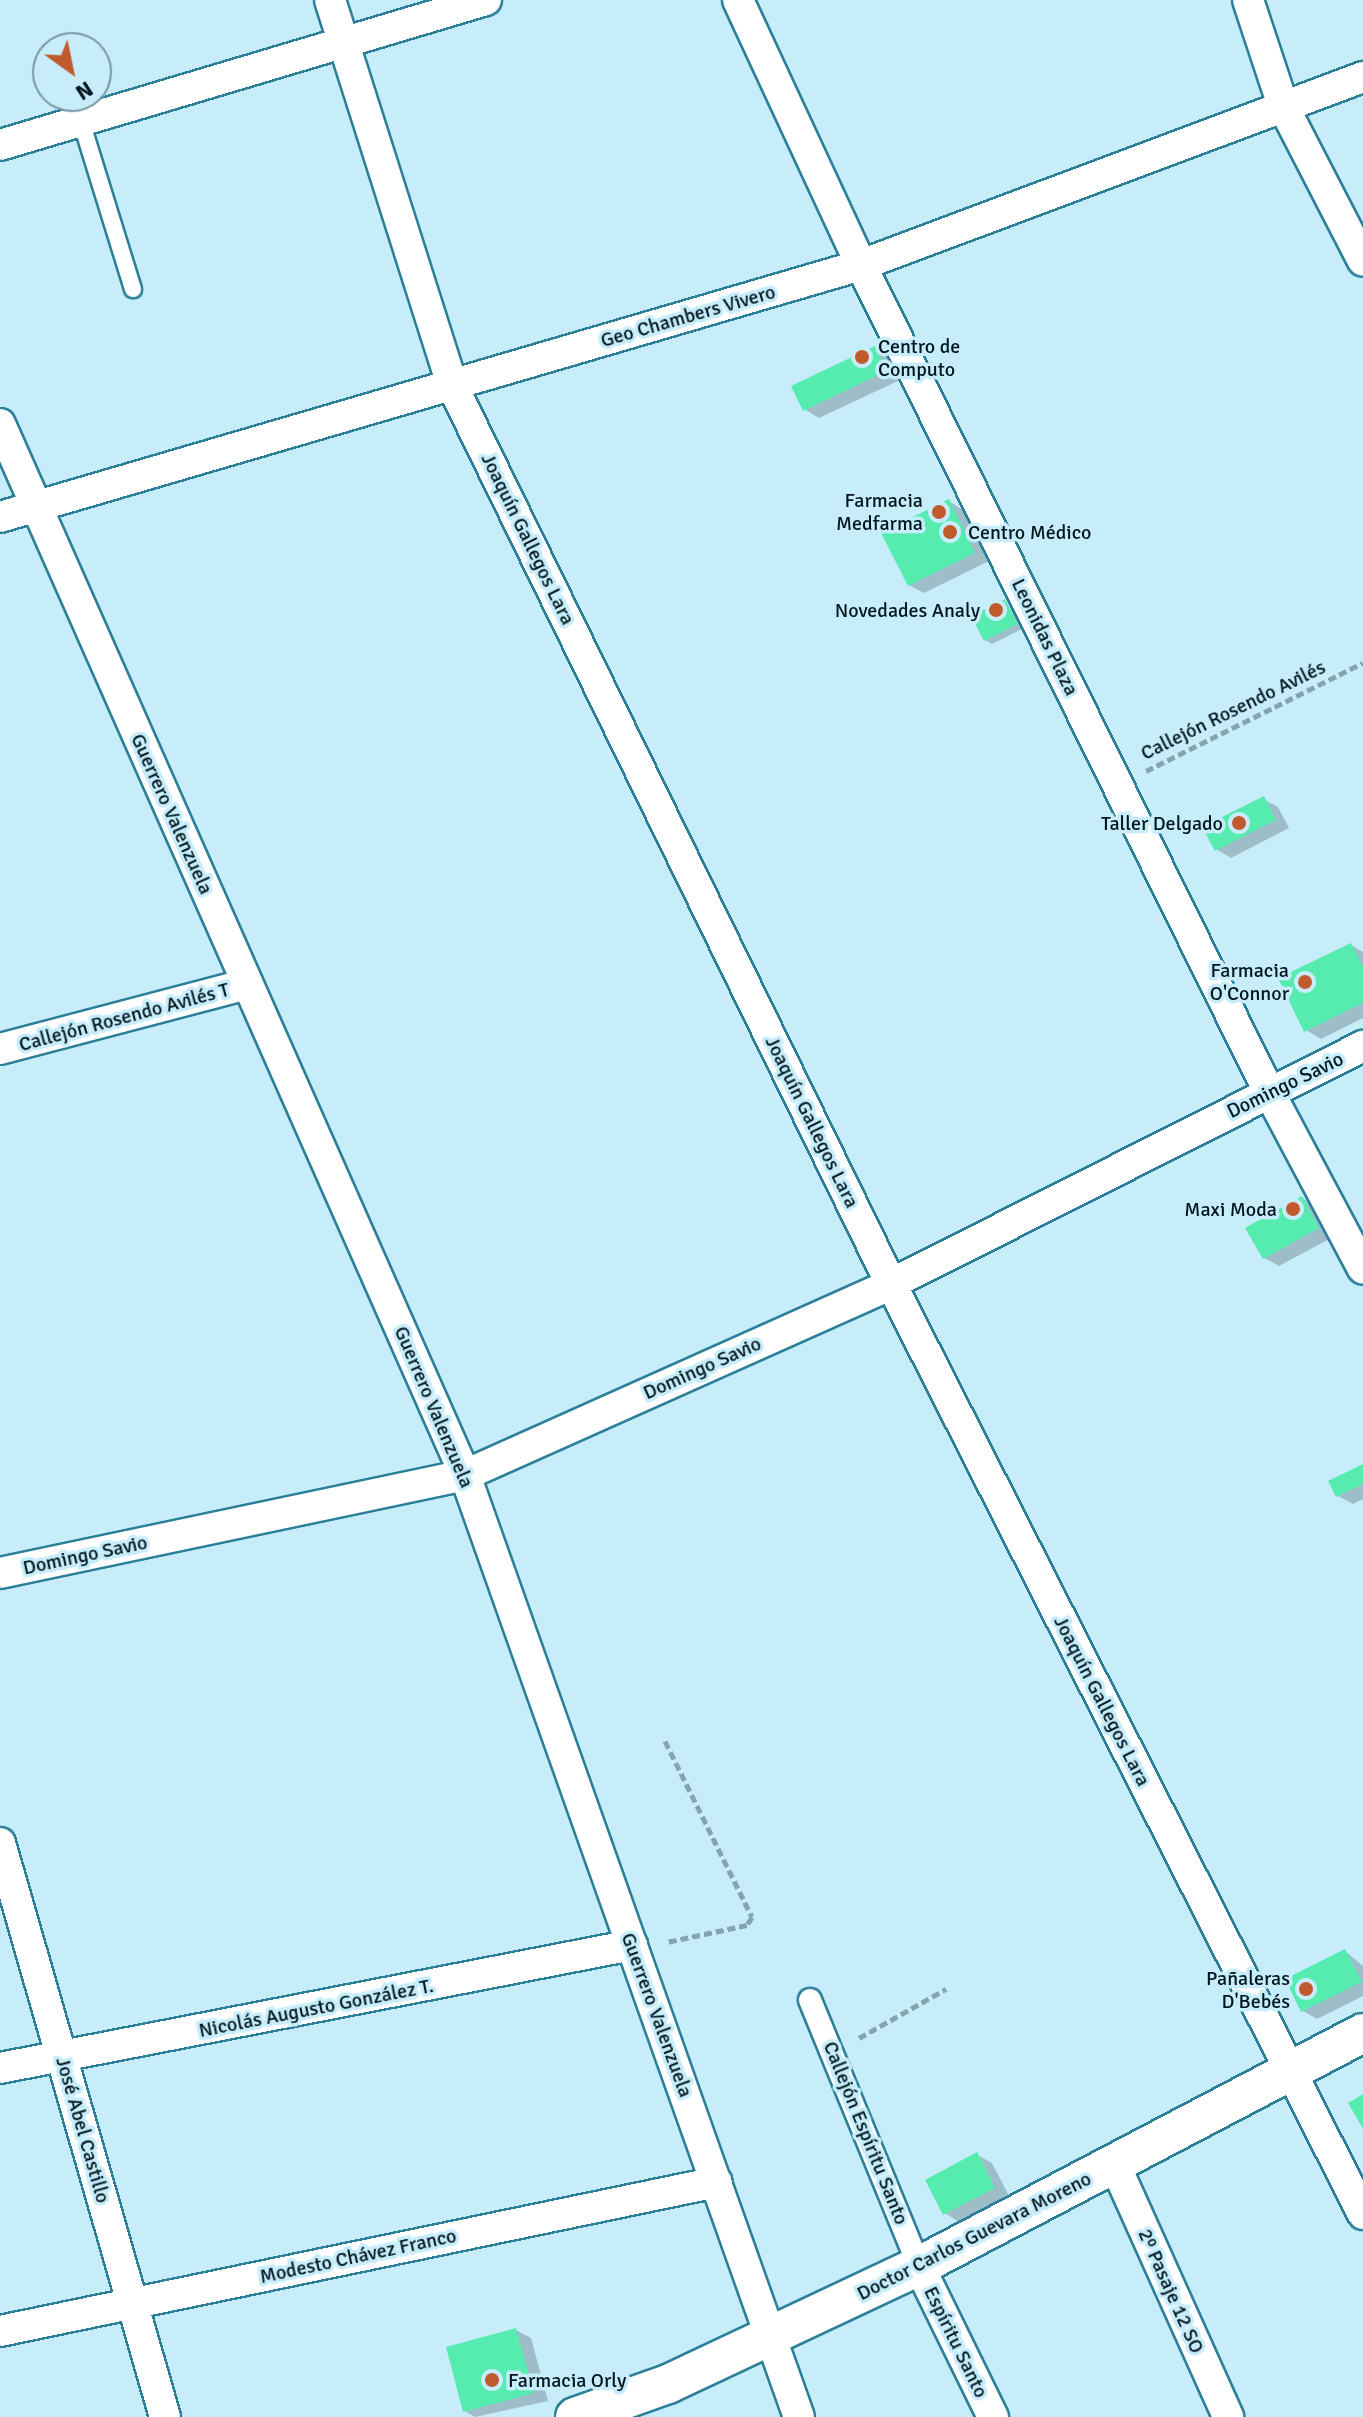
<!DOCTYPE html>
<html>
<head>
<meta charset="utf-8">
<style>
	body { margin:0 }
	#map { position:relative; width:1363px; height:2417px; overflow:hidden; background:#c7edfb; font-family:Signika,sans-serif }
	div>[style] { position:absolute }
	.shadow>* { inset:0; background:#0003 }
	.building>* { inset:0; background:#56ecaf }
	.path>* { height:5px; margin-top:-2.5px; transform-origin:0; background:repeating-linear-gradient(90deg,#84a5b0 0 8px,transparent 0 12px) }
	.roads { filter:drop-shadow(2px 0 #2b7f99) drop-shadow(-2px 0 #2b7f99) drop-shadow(0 2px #2b7f99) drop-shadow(0 -2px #2b7f99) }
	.service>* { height:16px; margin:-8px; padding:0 8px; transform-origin:8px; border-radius:8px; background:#fff }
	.pedestrian>* { height:22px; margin:-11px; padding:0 11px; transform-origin:11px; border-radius:11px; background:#fff }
	.minor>* { height:30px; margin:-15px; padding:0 15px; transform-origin:15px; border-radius:15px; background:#fff }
	.tertiary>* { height:38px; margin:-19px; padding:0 19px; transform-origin:19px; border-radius:19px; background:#fff }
	.dots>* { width:22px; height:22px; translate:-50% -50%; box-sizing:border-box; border:4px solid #c7edfb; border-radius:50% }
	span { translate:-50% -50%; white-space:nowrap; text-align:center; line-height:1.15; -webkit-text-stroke:7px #c7edfb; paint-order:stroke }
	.street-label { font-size:20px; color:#01161d }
	.poi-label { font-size:20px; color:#01161d }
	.left { translate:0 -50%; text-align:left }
	.right { translate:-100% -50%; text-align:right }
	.north { position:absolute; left:32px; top:32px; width:80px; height:80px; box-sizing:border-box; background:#c7edfb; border:2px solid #7897a2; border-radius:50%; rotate:147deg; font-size:22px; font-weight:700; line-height:32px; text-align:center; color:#01161d }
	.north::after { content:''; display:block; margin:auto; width:28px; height:36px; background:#c15a2d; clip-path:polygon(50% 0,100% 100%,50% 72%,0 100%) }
</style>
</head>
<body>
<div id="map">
	<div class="shadow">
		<div style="clip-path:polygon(875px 348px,890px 357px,900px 380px,819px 418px,804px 409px)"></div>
		<div style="clip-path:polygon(949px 501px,963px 510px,989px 561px,924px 593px,909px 585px)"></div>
		<div style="clip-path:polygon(1005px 601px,1024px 628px,992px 644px,985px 640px)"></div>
		<div style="clip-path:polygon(1263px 799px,1278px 807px,1289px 828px,1231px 858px,1216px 849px)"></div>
		<div style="clip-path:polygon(1351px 945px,1363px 952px,1363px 1018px,1321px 1039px,1306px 1030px)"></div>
		<div style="clip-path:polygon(1302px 1198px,1317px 1207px,1333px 1237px,1279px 1266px,1264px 1258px)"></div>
		<div style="clip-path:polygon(1363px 1466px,1363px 1499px,1353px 1504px,1338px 1496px)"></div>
		<div style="clip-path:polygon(1345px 1951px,1363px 1966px,1363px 1996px,1317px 2019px,1303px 2011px)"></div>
		<div style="clip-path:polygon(977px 2155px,992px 2163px,1009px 2196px,959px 2222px,945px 2213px)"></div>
		<div style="clip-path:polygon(516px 2330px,531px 2338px,548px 2401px,475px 2417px,465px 2411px)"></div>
	</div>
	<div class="building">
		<div style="clip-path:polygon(875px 346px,887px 371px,803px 411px,791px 386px)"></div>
		<div style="clip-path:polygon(949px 499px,975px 553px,908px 586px,881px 533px)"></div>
		<div style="clip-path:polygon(1005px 599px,1018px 624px,984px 641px,971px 616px)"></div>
		<div style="clip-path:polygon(1264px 796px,1276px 820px,1215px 851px,1202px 827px)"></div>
		<div style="clip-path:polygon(1351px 943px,1363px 967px,1363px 1003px,1304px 1032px,1278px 978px)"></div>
		<div style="clip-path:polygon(1302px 1196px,1319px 1228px,1263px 1259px,1245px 1228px)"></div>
		<div style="clip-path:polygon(1363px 1464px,1363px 1484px,1336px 1497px,1328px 1481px)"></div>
		<div style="clip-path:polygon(1345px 1949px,1362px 1982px,1301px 2012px,1285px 1979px)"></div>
		<div style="clip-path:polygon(1363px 2094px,1363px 2129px,1348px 2103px)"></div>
		<div style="clip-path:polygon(977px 2152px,995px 2188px,943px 2215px,925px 2180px)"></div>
		<div style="clip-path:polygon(516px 2328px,534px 2393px,463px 2412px,446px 2347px)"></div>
	</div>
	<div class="path">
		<div style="left:1146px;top:771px;width:242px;rotate:-26.5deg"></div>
		<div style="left:665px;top:1741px;width:196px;rotate:63.7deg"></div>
		<div style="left:752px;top:1917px;width:9px;rotate:122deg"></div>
		<div style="left:747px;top:1925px;width:82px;rotate:168deg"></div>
		<div style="left:859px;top:2038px;width:100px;rotate:-29.4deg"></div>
	</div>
	<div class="roads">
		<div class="service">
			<div style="left:81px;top:121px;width:176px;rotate:72.8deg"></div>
		</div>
		<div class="pedestrian">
			<div style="left:810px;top:2000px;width:287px;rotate:67.7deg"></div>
		</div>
		<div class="minor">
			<div style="left:330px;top:0;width:404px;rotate:72.4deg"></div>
			<div style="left:452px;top:385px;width:1000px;rotate:63.97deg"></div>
			<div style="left:891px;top:1284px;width:1043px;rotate:63.09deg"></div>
			<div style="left:738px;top:0;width:292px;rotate:65.1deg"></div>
			<div style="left:861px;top:265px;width:922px;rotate:63.74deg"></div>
			<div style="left:1269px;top:1092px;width:200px;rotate:62deg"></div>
			<div style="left:1248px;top:0;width:112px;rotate:71.7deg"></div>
			<div style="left:1283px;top:106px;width:174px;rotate:62.7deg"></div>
			<div style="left:0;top:145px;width:507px;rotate:-16.61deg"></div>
			<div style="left:0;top:424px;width:1149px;rotate:66.13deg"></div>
			<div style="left:465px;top:1475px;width:999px;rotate:70.48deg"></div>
			<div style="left:0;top:517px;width:897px;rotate:-16.31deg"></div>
			<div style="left:861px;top:265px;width:536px;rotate:-20.53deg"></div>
			<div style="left:0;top:1049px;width:256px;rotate:-14.7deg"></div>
			<div style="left:0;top:1573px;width:475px;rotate:-11.9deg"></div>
			<div style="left:465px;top:1475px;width:467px;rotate:-24.1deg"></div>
			<div style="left:891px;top:1284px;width:529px;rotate:-26.76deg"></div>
			<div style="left:0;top:1843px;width:597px;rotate:73.96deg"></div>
			<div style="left:0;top:2068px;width:644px;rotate:-11.01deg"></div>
			<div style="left:1115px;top:2165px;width:276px;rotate:65.8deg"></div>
			<div style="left:919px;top:2266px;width:168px;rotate:63.9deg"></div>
			<div style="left:0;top:2331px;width:732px;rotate:-11.74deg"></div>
		</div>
		<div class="tertiary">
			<div style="left:575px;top:2417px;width:99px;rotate:-19.5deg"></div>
			<div style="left:668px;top:2384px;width:277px;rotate:-25.2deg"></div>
			<div style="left:919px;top:2266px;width:501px;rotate:-27.69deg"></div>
		</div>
	</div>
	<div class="dots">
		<div style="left:862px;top:357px;background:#c15a2d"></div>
		<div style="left:939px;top:512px;background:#c15a2d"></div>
		<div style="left:950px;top:532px;background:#c15a2d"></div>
		<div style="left:996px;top:610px;background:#c15a2d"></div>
		<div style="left:1239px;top:823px;background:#c15a2d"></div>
		<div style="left:1305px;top:982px;background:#c15a2d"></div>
		<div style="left:1293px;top:1209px;background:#c15a2d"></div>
		<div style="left:1306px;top:1989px;background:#c15a2d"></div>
		<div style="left:492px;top:2380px;background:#c15a2d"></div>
	</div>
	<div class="street-label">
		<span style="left:688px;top:316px;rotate:-16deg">Geo Chambers Vivero</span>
		<span style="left:528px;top:539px;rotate:64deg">Joaquín Gallegos Lara</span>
		<span style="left:1045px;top:637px;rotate:64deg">Leonidas Plaza</span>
		<span style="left:1233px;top:710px;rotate:-26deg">Callejón Rosendo Avilés</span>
		<span style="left:172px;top:814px;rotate:66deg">Guerrero Valenzuela</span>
		<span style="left:124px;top:1017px;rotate:-15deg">Callejón Rosendo Avilés T</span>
		<span style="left:1285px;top:1085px;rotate:-26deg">Domingo Savio</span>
		<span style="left:812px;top:1122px;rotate:64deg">Joaquín Gallegos Lara</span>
		<span style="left:702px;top:1368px;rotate:-24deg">Domingo Savio</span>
		<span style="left:434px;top:1407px;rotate:67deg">Guerrero Valenzuela</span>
		<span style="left:85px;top:1555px;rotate:-12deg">Domingo Savio</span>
		<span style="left:1102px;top:1701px;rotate:63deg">Joaquín Gallegos Lara</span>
		<span style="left:316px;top:2008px;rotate:-11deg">Nicolás Augusto González T.</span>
		<span style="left:657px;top:2015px;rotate:70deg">Guerrero Valenzuela</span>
		<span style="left:83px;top:2130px;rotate:74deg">José Abel Castillo</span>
		<span style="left:866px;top:2133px;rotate:68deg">Callejón Espíritu Santo</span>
		<span style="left:974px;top:2236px;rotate:-27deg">Doctor Carlos Guevara Moreno</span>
		<span style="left:358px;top:2256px;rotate:-12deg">Modesto Chávez Franco</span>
		<span style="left:1171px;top:2291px;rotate:66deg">2º Pasaje 12 SO</span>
		<span style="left:956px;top:2342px;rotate:64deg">Espíritu Santo</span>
	</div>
	<div class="poi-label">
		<span class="left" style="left:878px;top:358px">Centro de<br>Computo</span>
		<span class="right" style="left:923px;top:512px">Farmacia<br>Medfarma</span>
		<span class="left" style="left:968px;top:532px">Centro Médico</span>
		<span class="right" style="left:980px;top:610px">Novedades Analy</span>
		<span class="right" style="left:1223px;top:823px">Taller Delgado</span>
		<span class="right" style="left:1289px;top:982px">Farmacia<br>O'Connor</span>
		<span class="right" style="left:1277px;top:1209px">Maxi Moda</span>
		<span class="right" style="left:1290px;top:1990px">Pañaleras<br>D'Bebés</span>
		<span class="left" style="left:508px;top:2380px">Farmacia Orly</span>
	</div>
	<div class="north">N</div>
</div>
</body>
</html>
